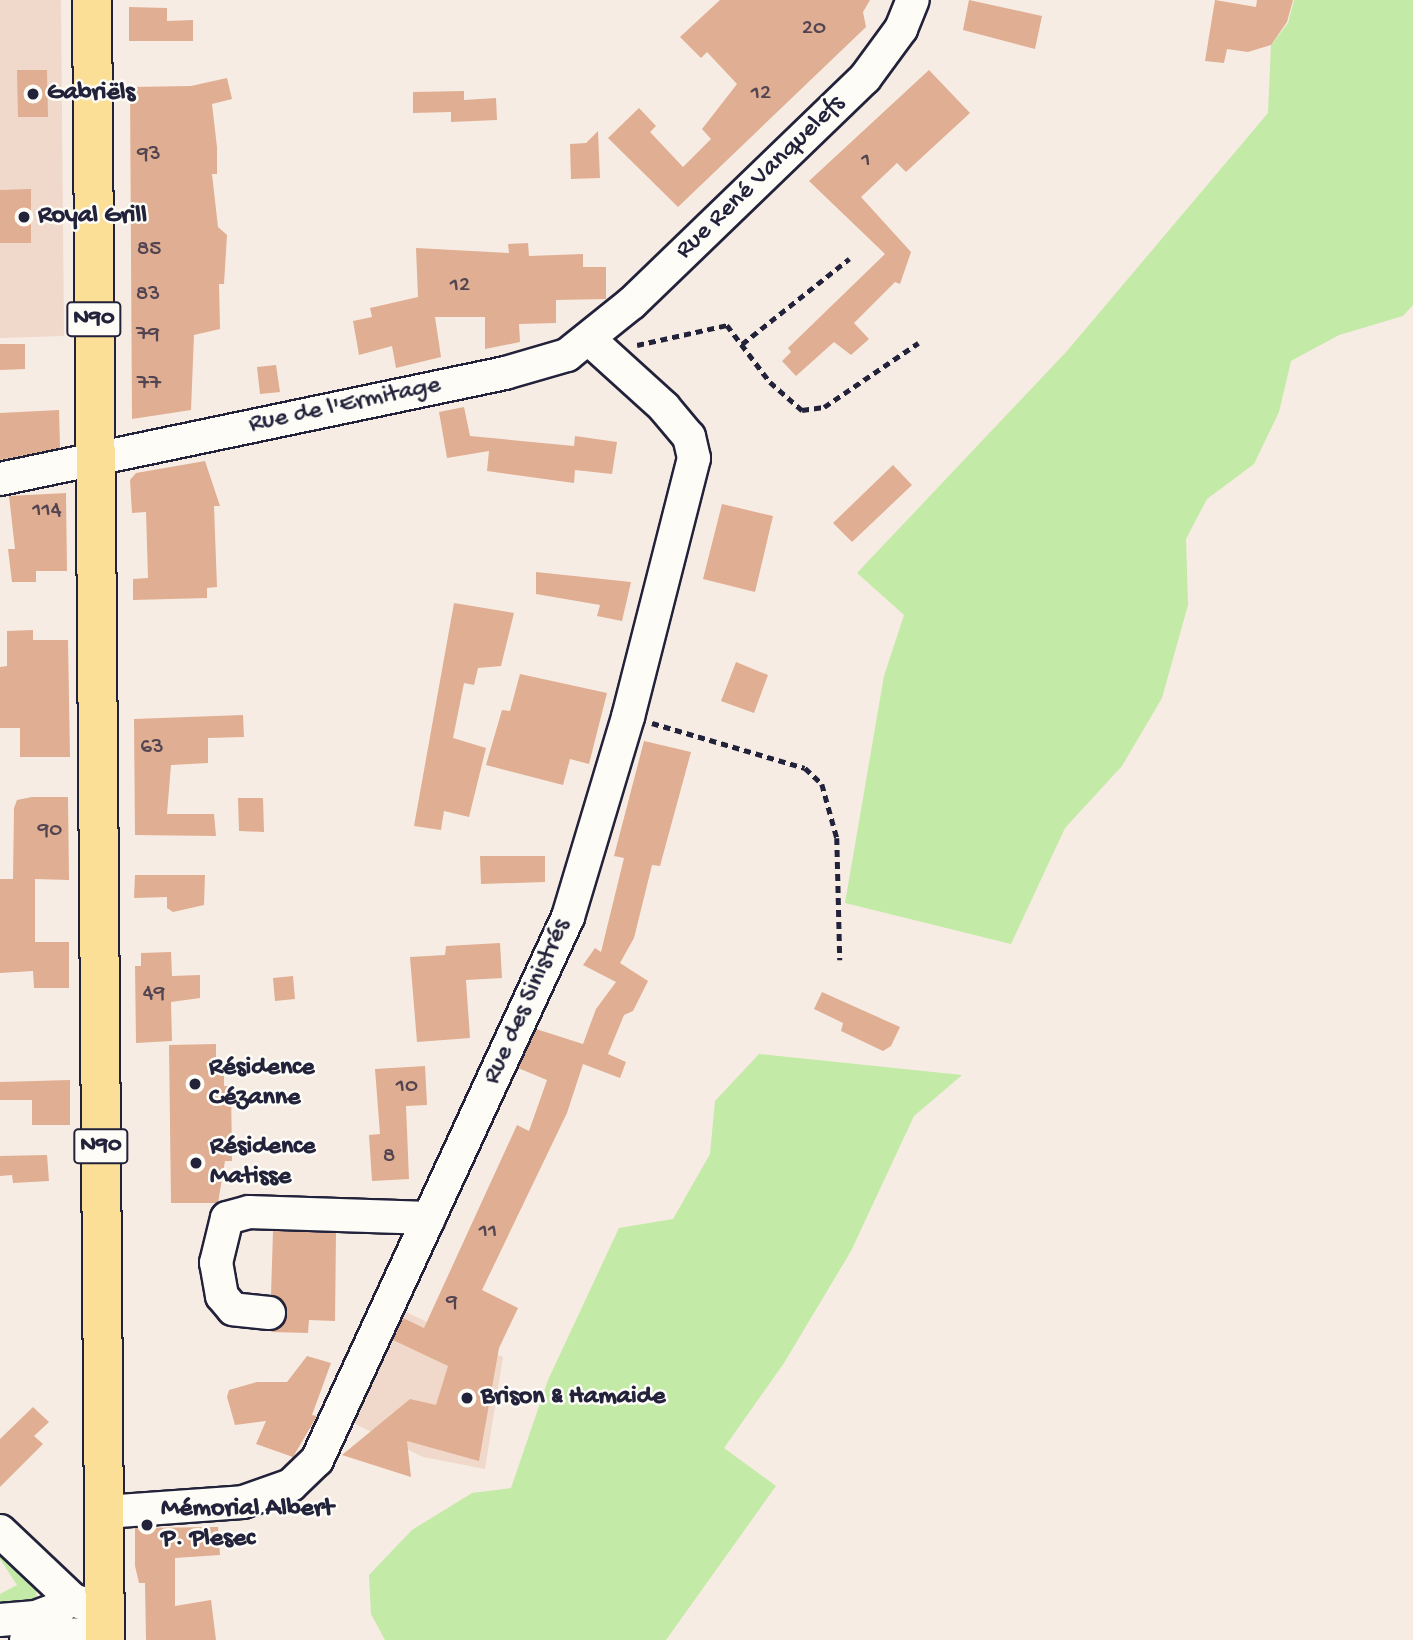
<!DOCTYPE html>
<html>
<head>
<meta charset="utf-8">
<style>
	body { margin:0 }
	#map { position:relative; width:1413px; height:1640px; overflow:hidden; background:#f7ece3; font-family:"Gochi Hand",sans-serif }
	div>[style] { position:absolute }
	.built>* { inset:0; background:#f0d9cb }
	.green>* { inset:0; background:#c3eaa6 }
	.building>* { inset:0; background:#e0ae92 }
	.path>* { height:4.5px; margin-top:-2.25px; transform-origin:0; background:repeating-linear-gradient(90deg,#22223b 0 7px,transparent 0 12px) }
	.roads { filter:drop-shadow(2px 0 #22223b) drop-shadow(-2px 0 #22223b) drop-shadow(0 2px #22223b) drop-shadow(0 -2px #22223b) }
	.minor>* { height:32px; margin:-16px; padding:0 16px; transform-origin:16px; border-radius:16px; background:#fdfcf7 }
	.major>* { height:38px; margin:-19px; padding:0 19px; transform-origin:19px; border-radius:19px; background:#fbdf96 }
	.dots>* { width:19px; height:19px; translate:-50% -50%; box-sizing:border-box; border:4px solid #fdfcf7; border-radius:50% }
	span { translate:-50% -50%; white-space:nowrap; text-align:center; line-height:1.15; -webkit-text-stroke:5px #fdfcf7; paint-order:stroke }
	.number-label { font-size:23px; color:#524551 }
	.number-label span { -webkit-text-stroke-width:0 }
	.shield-label span { padding:2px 5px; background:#fdfcf7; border:2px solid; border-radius:5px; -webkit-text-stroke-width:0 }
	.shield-label { font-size:24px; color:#22223b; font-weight:700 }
	.poi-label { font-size:26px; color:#22223b; font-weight:700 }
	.left { translate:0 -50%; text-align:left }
	.street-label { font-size:26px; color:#22223b }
</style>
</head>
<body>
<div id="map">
	<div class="built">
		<div style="clip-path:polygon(0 0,61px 0,64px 336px,0 338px)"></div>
		<div style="clip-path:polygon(397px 1308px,503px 1357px,485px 1469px,423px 1457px,349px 1421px)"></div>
	</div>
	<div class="green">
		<div style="clip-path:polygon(1294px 0,1413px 0,1413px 305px,1403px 316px,1339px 335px,1291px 361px,1279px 412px,1254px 464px,1207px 499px,1186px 539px,1188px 605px,1162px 698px,1122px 766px,1065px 828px,1011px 944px,845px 903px,884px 676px,904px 615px,857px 573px,1067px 351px,1268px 113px,1271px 45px,1288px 23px)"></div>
		<div style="clip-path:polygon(759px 1054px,962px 1075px,914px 1116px,851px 1251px,784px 1363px,724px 1448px,776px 1486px,666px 1640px,385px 1640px,371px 1614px,369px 1575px,412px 1530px,472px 1493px,511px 1488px,548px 1380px,619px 1228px,673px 1219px,710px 1154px,715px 1101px)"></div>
		<div style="clip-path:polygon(0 1545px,36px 1585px,37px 1605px,0 1614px,0 1594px,17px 1585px,0 1559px)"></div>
	</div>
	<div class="building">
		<div style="clip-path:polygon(720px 0,870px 0,863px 12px,866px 27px,678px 207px,608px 138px,639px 108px,656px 126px,650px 132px,683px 167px,711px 139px,702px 129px,737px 84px,707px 52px,701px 58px,680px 37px)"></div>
		<div style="clip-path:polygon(969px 0,1042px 16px,1035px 49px,963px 30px)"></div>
		<div style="clip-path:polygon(1215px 0,1256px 7px,1257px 0,1293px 0,1287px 22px,1271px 45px,1248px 52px,1227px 49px,1224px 63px,1205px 61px)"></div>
		<div style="clip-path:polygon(129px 7px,167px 8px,167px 21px,193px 20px,193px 41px,129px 41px)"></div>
		<div style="clip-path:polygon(17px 70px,47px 70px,48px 117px,18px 117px)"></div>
		<div style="clip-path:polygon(929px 70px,970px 113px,906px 172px,897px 163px,861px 197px,911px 252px,900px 284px,895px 282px,854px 323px,869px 339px,851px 355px,834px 342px,796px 376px,782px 361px,791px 352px,788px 348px,885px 254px,809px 181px)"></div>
		<div style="clip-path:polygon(227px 78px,232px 99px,212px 104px,217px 147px,217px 174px,212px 174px,218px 227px,227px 235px,224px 284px,219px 284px,220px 329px,194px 335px,191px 410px,132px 419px,130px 87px,191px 86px)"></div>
		<div style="clip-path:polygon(464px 91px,464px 100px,496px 98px,497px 120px,451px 122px,451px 112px,413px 113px,413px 92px)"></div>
		<div style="clip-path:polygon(598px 131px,600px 178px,571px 179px,570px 144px,586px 143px)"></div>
		<div style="clip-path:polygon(31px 189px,31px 243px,0 243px,0 190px)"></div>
		<div style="clip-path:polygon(528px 243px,529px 256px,583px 254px,583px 267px,606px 267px,606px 299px,556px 300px,556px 323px,519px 324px,520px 342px,485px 349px,485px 317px,435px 317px,441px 357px,396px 368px,392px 346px,359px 355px,353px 321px,372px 317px,370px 308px,418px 297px,416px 248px,509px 253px,508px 244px)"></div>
		<div style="clip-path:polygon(0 344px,25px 344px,25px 369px,0 370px)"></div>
		<div style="clip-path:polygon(276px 365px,280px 392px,260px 394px,257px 367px)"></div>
		<div style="clip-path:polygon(464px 407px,470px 436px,574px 446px,575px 436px,617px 442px,612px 474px,575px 470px,574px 483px,487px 471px,489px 451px,447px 458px,439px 412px)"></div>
		<div style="clip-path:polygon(59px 410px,60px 448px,0 460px,0 413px)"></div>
		<div style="clip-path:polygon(205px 461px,220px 506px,214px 506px,217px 587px,207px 588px,207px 598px,133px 600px,133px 579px,148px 578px,146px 512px,132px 513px,130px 480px,136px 473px)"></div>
		<div style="clip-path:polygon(893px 465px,912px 485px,852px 542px,833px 523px)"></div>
		<div style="clip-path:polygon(66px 493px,67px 571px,36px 571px,36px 582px,12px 582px,8px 549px,15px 549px,9px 496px)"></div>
		<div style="clip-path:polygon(722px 504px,773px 516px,755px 592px,703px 579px)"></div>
		<div style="clip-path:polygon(536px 572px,631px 582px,622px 621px,597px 616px,600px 605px,536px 594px)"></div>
		<div style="clip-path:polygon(454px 603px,514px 613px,501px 666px,478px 668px,474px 685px,464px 683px,453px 738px,486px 748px,469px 817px,444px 811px,441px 830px,414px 826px)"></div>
		<div style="clip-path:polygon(33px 630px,33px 640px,68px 640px,70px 757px,20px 757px,20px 728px,0 728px,0 667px,7px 666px,7px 631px)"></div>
		<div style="clip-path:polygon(736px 662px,768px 675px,754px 713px,721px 701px)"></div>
		<div style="clip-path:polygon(520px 674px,607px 693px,589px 764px,570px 759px,563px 785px,486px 765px,502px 710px,510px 711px)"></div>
		<div style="clip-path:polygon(243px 715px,244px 737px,208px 738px,208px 763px,171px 765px,167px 814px,214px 814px,216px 836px,135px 835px,134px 719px)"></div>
		<div style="clip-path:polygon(644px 741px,691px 752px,660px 866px,652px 865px,634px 938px,620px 963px,648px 981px,633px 1011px,624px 1015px,608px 1054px,626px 1062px,620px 1078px,583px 1064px,567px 1113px,482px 1290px,518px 1308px,499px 1348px,479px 1461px,407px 1441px,411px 1477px,342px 1455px,410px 1399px,436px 1405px,448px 1366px,393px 1340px,403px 1318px,424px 1328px,517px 1125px,529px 1131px,547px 1080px,518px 1068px,536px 1029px,583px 1044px,596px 1009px,616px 982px,583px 965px,595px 948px,601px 952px,624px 858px,614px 856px)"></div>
		<div style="clip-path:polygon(32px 797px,68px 797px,69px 880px,35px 879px,35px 942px,69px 942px,69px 988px,34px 988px,33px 971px,0 973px,0 879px,13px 879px,14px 808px,17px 800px)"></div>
		<div style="clip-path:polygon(238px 798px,263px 798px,264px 832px,239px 831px)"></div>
		<div style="clip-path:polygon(480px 856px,545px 856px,545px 882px,481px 884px)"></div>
		<div style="clip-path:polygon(135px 875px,205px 875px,204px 905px,173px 912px,167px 908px,167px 897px,134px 898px)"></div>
		<div style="clip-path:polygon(500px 943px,502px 978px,466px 980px,470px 1038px,417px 1042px,410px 957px,445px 955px,446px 946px)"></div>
		<div style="clip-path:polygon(171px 952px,172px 976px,200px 975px,200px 998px,171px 1002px,172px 1041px,136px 1043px,135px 966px,141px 966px,141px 953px)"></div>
		<div style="clip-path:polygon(293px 976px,295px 999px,275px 1001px,273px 978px)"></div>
		<div style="clip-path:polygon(822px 992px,900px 1027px,891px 1046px,883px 1051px,841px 1031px,843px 1023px,814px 1009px)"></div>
		<div style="clip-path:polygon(216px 1044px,216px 1063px,224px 1063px,224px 1086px,231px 1086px,232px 1161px,225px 1161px,218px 1203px,171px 1203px,169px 1045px)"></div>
		<div style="clip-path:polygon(425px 1066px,427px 1105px,406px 1106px,409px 1179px,372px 1181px,369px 1135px,380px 1134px,375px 1069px)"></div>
		<div style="clip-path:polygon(70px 1080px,70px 1125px,32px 1125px,32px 1100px,0 1100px,0 1082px)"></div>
		<div style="clip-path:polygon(47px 1155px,49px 1181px,13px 1183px,12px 1175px,0 1176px,0 1156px)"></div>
		<div style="clip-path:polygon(273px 1231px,336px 1233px,335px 1321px,309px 1320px,308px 1333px,271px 1332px,287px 1314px,280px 1299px,271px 1295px)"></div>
		<div style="clip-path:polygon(307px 1356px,331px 1363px,312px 1415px,317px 1416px,293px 1457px,256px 1444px,266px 1421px,235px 1425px,227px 1397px,229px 1390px,257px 1382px,287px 1382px)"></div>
		<div style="clip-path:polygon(33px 1407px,49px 1422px,34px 1436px,43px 1444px,0 1487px,0 1439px)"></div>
		<div style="clip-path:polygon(218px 1527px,220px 1555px,175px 1558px,175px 1606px,211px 1600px,216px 1640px,146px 1640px,145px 1583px,139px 1583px,135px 1566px,135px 1528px)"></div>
	</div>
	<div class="path">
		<div style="left:742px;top:344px;width:137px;rotate:-38.5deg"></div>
		<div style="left:637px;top:345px;width:92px;rotate:-12.5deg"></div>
		<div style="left:727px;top:325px;width:71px;rotate:53deg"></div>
		<div style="left:770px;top:382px;width:43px;rotate:41.2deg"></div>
		<div style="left:802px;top:410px;width:22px;rotate:-8deg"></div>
		<div style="left:824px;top:407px;width:114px;rotate:-34.2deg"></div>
		<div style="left:652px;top:723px;width:159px;rotate:16.4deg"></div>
		<div style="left:805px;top:768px;width:23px;rotate:43deg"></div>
		<div style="left:822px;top:784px;width:56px;rotate:74.5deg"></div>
		<div style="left:837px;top:838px;width:122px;rotate:88.6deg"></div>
	</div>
	<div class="roads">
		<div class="minor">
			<div style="left:0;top:479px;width:516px;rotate:-11.85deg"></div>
			<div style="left:505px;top:373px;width:65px;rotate:-16.2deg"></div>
			<div style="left:567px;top:355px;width:83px;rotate:-38.7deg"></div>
			<div style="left:632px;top:303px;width:324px;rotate:-44deg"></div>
			<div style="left:865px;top:78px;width:61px;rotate:-53.7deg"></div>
			<div style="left:901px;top:29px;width:31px;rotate:-68deg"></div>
			<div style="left:269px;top:1313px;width:36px;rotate:-174deg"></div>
			<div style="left:233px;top:1309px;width:17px;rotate:-130deg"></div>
			<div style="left:222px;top:1296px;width:34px;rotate:-100deg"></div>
			<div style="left:216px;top:1263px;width:46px;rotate:-76.3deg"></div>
			<div style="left:227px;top:1218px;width:23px;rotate:-15deg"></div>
			<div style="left:249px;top:1212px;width:180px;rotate:1.9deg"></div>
			<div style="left:105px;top:1512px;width:138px;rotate:-4.1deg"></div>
			<div style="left:243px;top:1502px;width:51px;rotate:-19.5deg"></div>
			<div style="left:291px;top:1485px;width:36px;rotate:-44deg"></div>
			<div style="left:317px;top:1460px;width:598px;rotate:-65.19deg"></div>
			<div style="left:568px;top:917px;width:209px;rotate:-73.3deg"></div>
			<div style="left:628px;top:717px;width:267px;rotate:-75.7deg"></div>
			<div style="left:694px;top:458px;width:22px;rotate:-103deg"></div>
			<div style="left:689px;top:437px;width:39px;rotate:-130deg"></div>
			<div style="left:664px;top:407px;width:100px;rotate:-137.8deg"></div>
			<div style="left:0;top:1531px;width:100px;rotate:43.4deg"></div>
			<div style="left:73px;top:1600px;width:34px;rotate:19deg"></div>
			<div style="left:0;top:1620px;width:36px;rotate:-5deg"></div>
			<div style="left:36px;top:1617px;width:26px;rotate:-21deg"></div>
			<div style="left:26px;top:1640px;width:9px;rotate:-36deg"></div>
			<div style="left:33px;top:1635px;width:72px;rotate:-0.8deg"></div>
		</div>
		<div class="major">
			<div style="left:92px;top:0;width:1640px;rotate:89.55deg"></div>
		</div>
	</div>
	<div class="dots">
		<div style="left:33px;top:94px;background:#22223b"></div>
		<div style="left:24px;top:217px;background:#22223b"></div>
		<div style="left:195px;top:1084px;background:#22223b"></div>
		<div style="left:196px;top:1163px;background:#22223b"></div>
		<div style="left:467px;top:1398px;background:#22223b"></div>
		<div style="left:147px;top:1525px;background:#22223b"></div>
	</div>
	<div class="number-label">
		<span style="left:814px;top:29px">20</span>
		<span style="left:761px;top:94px">12</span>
		<span style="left:149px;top:155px">93</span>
		<span style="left:866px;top:161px">1</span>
		<span style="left:149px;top:250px">85</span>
		<span style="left:460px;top:286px">12</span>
		<span style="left:148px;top:295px">83</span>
		<span style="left:148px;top:335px">79</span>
		<span style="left:149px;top:384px">77</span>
		<span style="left:47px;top:511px">114</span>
		<span style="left:152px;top:748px">63</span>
		<span style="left:50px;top:831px">90</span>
		<span style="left:154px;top:994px">49</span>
		<span style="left:407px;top:1087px">10</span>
		<span style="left:389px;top:1157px">8</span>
		<span style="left:488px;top:1232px">11</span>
		<span style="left:452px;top:1303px">9</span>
	</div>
	<div class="shield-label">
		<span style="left:94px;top:319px">N90</span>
		<span style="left:101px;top:1146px">N90</span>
	</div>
	<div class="poi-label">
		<span class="left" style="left:47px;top:94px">Gabriëls</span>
		<span class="left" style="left:38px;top:217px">Royal Grill</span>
		<span class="left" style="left:209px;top:1084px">Résidence<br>Cézanne</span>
		<span class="left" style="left:210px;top:1163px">Résidence<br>Matisse</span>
		<span class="left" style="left:481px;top:1398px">Brison &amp; Hamaide</span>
		<span class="left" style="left:161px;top:1525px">Mémorial Albert<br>P. Plesec</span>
	</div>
	<div class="street-label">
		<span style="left:761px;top:178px;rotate:-44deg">Rue René Vanquelefs</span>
		<span style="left:345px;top:406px;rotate:-12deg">Rue de l'Ermitage</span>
		<span style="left:528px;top:1002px;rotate:-66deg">Rue des Sinistrés</span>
	</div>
</div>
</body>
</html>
